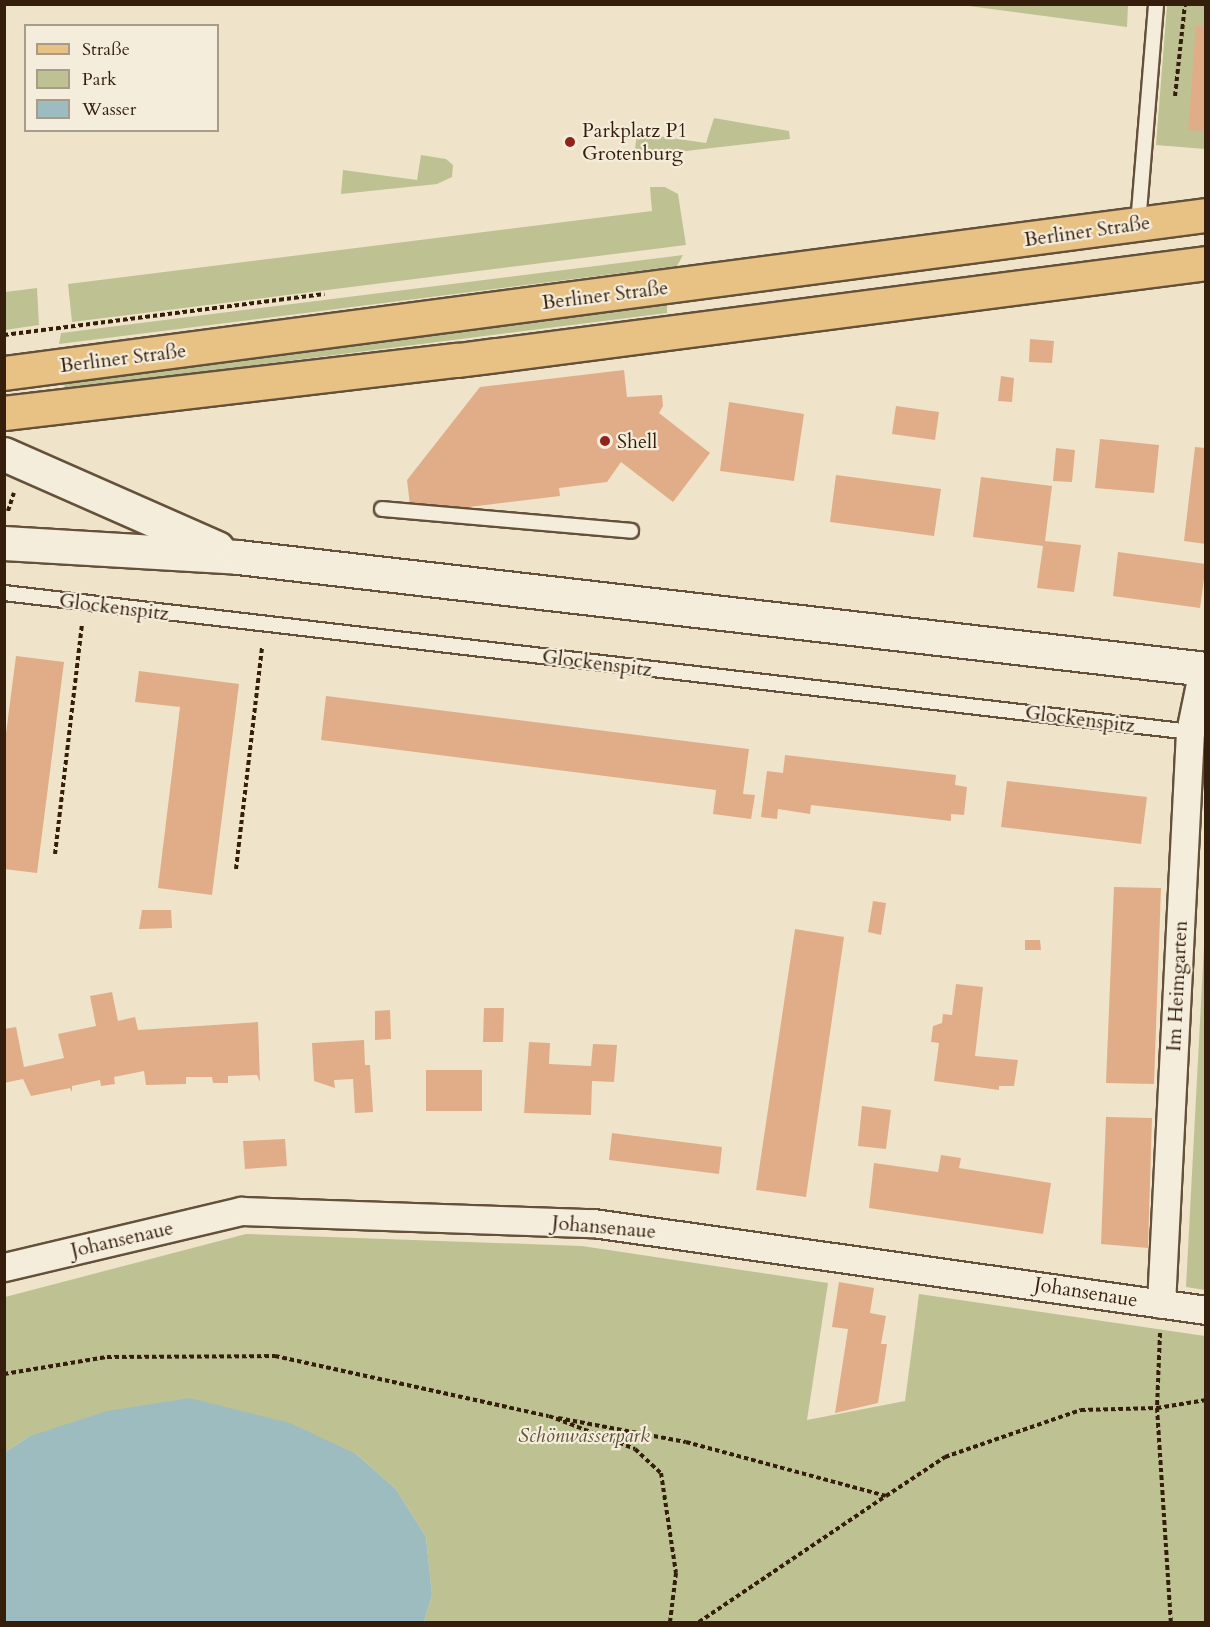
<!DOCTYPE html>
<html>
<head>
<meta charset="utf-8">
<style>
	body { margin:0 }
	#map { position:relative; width:1210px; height:1627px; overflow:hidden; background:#efe4c9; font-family:Cardo,serif }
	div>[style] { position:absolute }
	.green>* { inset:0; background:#bec293 }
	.water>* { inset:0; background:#9dbcbf }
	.building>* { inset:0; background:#e1ad88 }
	.path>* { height:4px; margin-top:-2px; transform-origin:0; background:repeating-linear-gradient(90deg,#351f0c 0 4.5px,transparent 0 7.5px) }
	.roads { filter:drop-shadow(2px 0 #64503b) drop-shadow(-2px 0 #64503b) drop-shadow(0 2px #64503b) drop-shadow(0 -2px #64503b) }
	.service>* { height:14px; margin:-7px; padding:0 7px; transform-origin:7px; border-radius:7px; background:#f5eddc }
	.minor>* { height:27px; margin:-13.5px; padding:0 13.5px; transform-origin:13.5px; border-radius:13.5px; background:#f5eddc }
	.secondary>* { height:33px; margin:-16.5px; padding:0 16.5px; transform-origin:16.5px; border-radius:16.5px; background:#f5eddc }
	.primary>* { height:33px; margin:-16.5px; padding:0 16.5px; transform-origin:16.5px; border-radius:16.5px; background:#e8c284 }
	.dots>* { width:16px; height:16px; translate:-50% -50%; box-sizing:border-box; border:3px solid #f5eddc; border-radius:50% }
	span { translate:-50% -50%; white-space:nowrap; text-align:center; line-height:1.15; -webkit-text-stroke:4.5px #f5eddc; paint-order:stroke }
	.poi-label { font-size:20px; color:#351f0c }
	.left { translate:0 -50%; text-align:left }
	.street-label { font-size:20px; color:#351f0c }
	.park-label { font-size:20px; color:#5e5034; font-style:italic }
	.frame { position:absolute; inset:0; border:6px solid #351f0c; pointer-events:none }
	.legend { position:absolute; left:24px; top:24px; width:195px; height:108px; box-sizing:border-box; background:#f5eddc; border:2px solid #a89b89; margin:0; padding:8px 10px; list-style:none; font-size:18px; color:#351f0c }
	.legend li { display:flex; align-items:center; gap:12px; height:30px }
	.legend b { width:30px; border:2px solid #a89b89 }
</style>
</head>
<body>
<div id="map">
	<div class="green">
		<div style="clip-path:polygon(961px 5px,1128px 5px,1127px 27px)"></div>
		<div style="clip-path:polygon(1167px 5px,1205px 5px,1205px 149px,1156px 145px)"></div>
		<div style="clip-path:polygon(714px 118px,789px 131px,790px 139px,634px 157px,637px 133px,706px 143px)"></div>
		<div style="clip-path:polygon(421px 155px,446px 159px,453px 165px,452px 177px,437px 184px,341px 194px,343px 170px,417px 180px)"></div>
		<div style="clip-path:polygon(650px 187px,665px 187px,678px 194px,686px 245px,72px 322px,68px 284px,652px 211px)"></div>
		<div style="clip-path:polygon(683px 255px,677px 266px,59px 344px,61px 333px)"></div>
		<div style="clip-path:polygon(37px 288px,39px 325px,5px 330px,5px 292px)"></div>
		<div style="clip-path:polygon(667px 302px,667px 313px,65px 389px,64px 379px)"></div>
		<div style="clip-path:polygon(1205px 927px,1205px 1290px,1186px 1287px)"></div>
		<div style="clip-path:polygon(246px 1234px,582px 1246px,828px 1283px,807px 1420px,905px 1401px,919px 1294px,1205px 1336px,1205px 1622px,424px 1622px,432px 1595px,426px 1537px,396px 1489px,356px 1454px,30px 1436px,5px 1452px,5px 1297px)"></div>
	</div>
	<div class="water">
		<div style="clip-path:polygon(190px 1398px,290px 1423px,356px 1454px,396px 1489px,426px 1537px,432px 1595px,424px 1622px,5px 1622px,5px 1452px,30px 1436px,107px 1411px)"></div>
	</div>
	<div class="building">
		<div style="clip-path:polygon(1196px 26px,1206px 27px,1206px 131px,1188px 130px)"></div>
		<div style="clip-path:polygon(1030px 339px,1054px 341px,1052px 363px,1029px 362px)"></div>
		<div style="clip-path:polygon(624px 370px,627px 397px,662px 395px,663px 406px,659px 413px,710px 453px,673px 502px,621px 462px,607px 482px,559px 488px,560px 496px,411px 514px,407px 480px,480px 387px)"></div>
		<div style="clip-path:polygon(1001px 376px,1014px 378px,1012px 402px,998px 401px)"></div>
		<div style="clip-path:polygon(729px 402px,804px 414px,794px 481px,720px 471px)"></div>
		<div style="clip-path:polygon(896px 406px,939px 412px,935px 440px,892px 434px)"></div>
		<div style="clip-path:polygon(1100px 439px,1159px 445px,1154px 493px,1095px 488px)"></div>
		<div style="clip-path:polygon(1195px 447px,1206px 448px,1206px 544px,1184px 541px)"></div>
		<div style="clip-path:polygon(1056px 448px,1075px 450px,1072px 482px,1053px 481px)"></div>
		<div style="clip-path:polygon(836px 475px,941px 489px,934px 536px,830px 522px)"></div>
		<div style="clip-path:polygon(981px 477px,1052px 486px,1045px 541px,1081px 545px,1074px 592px,1037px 588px,1043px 546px,973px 537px)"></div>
		<div style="clip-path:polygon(1118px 552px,1206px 564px,1200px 608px,1113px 596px)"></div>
		<div style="clip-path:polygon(16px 656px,64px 662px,37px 873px,4px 869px,4px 749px)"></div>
		<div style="clip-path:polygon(139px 671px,239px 684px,212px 895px,158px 888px,180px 707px,135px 702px)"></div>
		<div style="clip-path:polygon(326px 696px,749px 749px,743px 794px,755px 795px,751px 819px,713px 814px,716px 790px,321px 740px)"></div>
		<div style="clip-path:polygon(785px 755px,956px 775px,955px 785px,967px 787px,964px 815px,951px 814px,951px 821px,811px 805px,810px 814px,778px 809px,777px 819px,761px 817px,767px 771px,783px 773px)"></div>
		<div style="clip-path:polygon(1007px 781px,1147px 797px,1141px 844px,1001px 827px)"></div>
		<div style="clip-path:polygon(1114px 887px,1161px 888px,1154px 1084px,1106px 1083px)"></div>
		<div style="clip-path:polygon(873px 901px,886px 903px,881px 935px,868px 932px)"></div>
		<div style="clip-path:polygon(142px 910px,171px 910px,172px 928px,139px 929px)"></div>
		<div style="clip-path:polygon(795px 929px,844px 937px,806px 1197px,756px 1190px)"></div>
		<div style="clip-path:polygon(1025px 940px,1040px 940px,1041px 950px,1025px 950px)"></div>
		<div style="clip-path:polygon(956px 984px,983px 987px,975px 1056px,1018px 1060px,1014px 1086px,999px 1086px,999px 1090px,934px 1081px,939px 1043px,931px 1042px,933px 1026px,942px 1023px,943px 1014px,952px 1015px)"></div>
		<div style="clip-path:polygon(112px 992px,118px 1021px,135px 1017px,138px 1030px,258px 1022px,260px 1082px,257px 1075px,228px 1076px,228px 1083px,213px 1083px,212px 1077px,186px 1077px,186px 1084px,146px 1085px,144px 1071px,114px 1077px,115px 1084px,101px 1086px,100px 1080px,72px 1086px,72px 1092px,70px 1088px,31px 1096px,23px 1079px,4px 1083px,4px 1029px,16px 1027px,24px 1067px,64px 1058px,58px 1034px,96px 1026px,90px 996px)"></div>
		<div style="clip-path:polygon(484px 1008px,504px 1008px,503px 1042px,483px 1042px)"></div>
		<div style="clip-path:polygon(390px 1010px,391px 1039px,375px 1040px,375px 1011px)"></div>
		<div style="clip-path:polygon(364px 1040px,365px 1065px,370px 1065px,373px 1112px,355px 1113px,353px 1079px,334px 1080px,335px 1088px,314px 1081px,312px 1043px)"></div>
		<div style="clip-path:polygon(529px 1042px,550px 1043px,549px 1064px,591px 1066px,593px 1044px,617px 1045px,614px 1082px,592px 1081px,591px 1115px,524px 1113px)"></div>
		<div style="clip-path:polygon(426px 1070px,482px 1070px,482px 1111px,426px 1111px)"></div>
		<div style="clip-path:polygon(862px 1106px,891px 1110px,886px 1149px,858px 1146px)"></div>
		<div style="clip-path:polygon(1106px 1117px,1152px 1118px,1148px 1248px,1101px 1244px)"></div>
		<div style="clip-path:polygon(612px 1133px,722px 1147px,719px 1174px,609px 1160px)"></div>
		<div style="clip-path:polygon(285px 1139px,287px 1166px,245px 1169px,243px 1141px)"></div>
		<div style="clip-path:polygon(941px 1155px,961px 1158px,959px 1168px,1051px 1183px,1043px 1234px,869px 1208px,874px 1163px,938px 1172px)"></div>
		<div style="clip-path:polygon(839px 1282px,874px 1288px,870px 1313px,886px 1316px,881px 1344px,887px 1344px,878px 1403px,835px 1413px,848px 1329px,832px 1327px)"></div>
	</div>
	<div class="path">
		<div style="left:1175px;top:96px;width:93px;rotate:-83.8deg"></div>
		<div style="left:4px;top:335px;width:323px;rotate:-7.3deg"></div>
		<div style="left:8px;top:511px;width:19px;rotate:-72deg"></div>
		<div style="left:55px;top:854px;width:231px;rotate:-83.3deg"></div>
		<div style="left:236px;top:869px;width:224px;rotate:-83.3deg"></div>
		<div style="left:1160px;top:1333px;width:75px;rotate:92.3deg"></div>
		<div style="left:1157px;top:1408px;width:214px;rotate:86.3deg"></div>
		<div style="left:4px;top:1374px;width:104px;rotate:-9.4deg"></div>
		<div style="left:107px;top:1357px;width:168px;rotate:-0.3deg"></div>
		<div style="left:275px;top:1356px;width:280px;rotate:12.4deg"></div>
		<div style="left:549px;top:1416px;width:92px;rotate:21deg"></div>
		<div style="left:635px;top:1449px;width:35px;rotate:43deg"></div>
		<div style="left:661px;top:1473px;width:101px;rotate:81.5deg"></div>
		<div style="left:676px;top:1573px;width:49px;rotate:97deg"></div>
		<div style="left:558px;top:1418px;width:130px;rotate:10.6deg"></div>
		<div style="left:686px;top:1442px;width:207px;rotate:15.1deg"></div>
		<div style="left:886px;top:1496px;width:71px;rotate:-33.5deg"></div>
		<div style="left:945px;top:1457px;width:144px;rotate:-19.1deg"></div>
		<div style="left:1081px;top:1410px;width:76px;rotate:-1.5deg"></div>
		<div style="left:1157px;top:1408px;width:50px;rotate:-9.3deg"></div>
		<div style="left:699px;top:1622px;width:225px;rotate:-34deg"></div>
	</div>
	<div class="roads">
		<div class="service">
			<div style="left:1138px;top:224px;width:221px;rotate:-85.3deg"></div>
			<div style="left:382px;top:509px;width:250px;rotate:5deg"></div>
			<div style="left:4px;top:593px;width:1194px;rotate:6.68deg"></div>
		</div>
		<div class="minor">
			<div style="left:4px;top:1267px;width:244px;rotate:-13.3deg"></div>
			<div style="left:241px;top:1211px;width:352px;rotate:2deg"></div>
			<div style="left:593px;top:1223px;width:619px;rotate:8.08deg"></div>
			<div style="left:1161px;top:1304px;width:573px;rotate:-87.1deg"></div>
			<div style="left:1190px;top:732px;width:64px;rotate:-78.3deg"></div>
		</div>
		<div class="secondary">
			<div style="left:4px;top:454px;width:233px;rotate:23.8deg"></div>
			<div style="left:4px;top:543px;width:234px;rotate:3.4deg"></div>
			<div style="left:238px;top:557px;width:974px;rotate:6.6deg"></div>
		</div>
		<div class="primary">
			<div style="left:4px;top:373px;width:1212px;rotate:-7.49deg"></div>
			<div style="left:4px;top:413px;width:457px;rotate:-6.7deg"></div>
			<div style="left:458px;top:360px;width:754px;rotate:-7.39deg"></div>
		</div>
	</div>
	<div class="dots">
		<div style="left:570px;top:142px;background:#8f2418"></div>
		<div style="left:605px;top:441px;background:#8f2418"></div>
	</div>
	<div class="poi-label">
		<span class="left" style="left:582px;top:142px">Parkplatz P1<br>Grotenburg</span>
		<span class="left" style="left:617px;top:441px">Shell</span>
	</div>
	<div class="street-label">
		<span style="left:1087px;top:231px;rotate:-8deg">Berliner Straße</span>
		<span style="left:605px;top:295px;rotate:-7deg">Berliner Straße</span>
		<span style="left:123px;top:358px;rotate:-7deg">Berliner Straße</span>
		<span style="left:114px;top:607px;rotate:7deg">Glockenspitz</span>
		<span style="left:597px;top:663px;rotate:7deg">Glockenspitz</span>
		<span style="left:1080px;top:719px;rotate:7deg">Glockenspitz</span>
		<span style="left:1177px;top:986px;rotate:-87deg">Im Heimgarten</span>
		<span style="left:604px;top:1227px;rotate:5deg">Johansenaue</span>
		<span style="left:122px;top:1239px;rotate:-13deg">Johansenaue</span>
		<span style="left:1086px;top:1292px;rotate:9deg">Johansenaue</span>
	</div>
	<div class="park-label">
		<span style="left:584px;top:1435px">Schönwasserpark</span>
	</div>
	<div class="frame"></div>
	<ul class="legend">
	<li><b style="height:8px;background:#e8c284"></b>Straße</li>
	<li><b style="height:16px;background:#bec293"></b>Park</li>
	<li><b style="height:16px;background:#9dbcbf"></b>Wasser</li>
	</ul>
</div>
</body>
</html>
